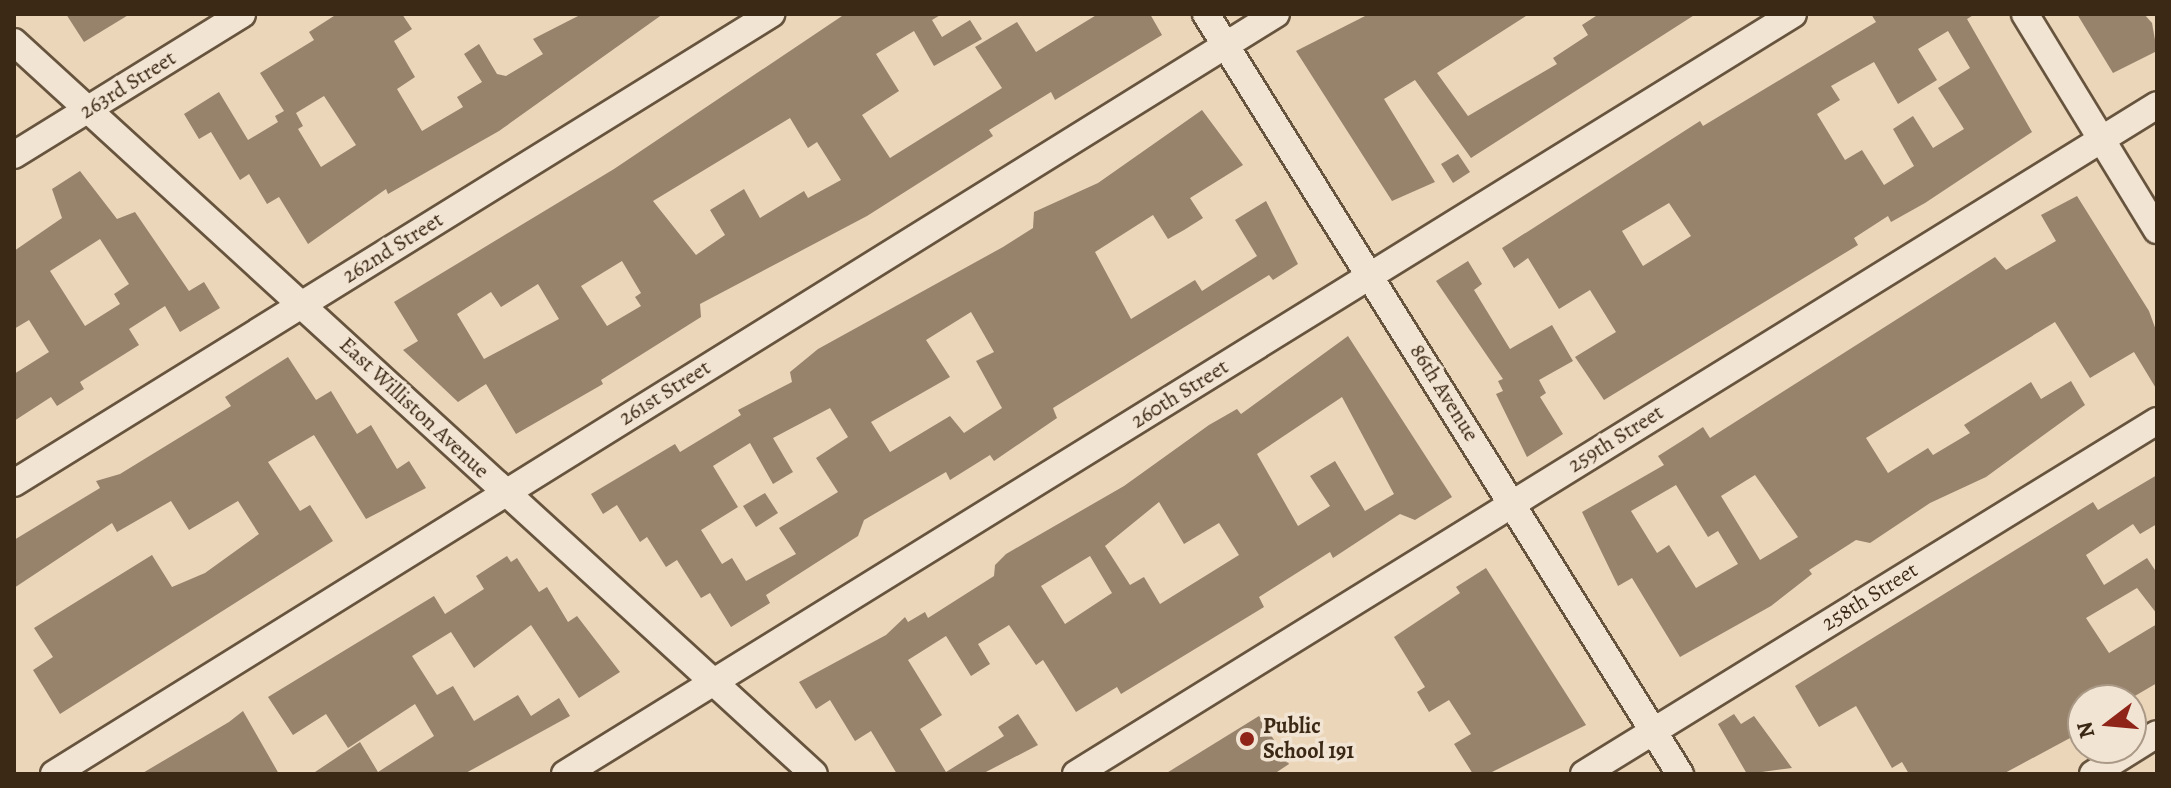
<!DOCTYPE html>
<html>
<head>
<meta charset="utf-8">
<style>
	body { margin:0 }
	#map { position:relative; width:2171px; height:788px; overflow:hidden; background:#ebd6ba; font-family:Alegreya,serif }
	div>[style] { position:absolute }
	.building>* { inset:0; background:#97826b }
	.roads { filter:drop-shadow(2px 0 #67543e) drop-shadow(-2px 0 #67543e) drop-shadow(0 2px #67543e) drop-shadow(0 -2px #67543e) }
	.minor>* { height:26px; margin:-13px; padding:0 13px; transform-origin:13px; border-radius:13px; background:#f2e4d2 }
	.dots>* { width:22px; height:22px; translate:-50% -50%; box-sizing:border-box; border:4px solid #f2e4d2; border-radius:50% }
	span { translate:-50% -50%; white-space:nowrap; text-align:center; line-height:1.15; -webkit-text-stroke:7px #f2e4d2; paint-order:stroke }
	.street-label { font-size:22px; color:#3b2815 }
	.poi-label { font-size:22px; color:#3b2815; font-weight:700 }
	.left { translate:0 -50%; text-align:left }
	.frame { position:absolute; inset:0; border:16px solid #3b2815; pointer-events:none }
	.north { position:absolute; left:2067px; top:684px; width:80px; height:80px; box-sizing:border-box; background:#f2e4d2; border:2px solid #a99986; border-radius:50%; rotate:254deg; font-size:22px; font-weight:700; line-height:32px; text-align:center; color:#3b2815 }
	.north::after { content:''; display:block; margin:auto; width:28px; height:36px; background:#8f2418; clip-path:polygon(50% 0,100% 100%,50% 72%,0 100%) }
</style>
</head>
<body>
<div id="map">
	<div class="building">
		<div style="clip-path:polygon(66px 14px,130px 14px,84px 42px)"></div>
		<div style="clip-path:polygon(evenodd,337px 14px,402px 14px,412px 29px,394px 41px,415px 77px,397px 89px,422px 131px,463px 107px,457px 97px,482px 82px,464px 54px,479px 44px,497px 74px,506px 76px,543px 54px,533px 39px,582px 14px,663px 14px,499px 131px,388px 194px,386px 189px,308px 244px,279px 197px,267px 204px,249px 174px,240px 180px,211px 132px,199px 139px,184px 114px,219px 92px,248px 140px,278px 122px,275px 116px,284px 111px,260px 73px,314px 40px,309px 32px,337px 14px,324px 96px,356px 145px,321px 167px,298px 129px,303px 126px,296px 113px,324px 96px)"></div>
		<div style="clip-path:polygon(evenodd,845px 14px,942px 14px,932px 20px,942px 37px,970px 20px,982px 39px,934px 66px,914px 31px,876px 54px,899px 91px,862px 115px,890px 158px,1002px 88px,975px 47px,1017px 22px,1036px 52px,1098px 14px,1150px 14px,1162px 35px,1055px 100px,1051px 92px,989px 130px,993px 136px,867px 216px,700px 304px,701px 317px,601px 380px,603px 384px,516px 434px,486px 384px,458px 402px,403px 350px,418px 341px,394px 302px,614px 169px,845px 14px,790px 118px,808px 148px,817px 142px,841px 180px,808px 198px,804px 191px,760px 218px,744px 189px,710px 210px,725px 235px,696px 255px,653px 201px,790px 118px,845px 14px,622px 261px,641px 293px,635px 297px,641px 306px,607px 326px,581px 286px,622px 261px,845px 14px,538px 284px,559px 319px,484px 359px,457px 314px,491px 292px,501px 307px,538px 284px)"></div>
		<div style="clip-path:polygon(1369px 14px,1529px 14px,1437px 73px,1468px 116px,1557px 64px,1553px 58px,1588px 35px,1582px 25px,1599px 14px,1696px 14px,1471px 158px,1415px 80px,1384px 99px,1435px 182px,1392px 201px,1296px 51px)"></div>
		<div style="clip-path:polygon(evenodd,1871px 14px,1975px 14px,1967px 19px,2032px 132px,1925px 203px,1891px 222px,1888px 216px,1854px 238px,1858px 245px,1604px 400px,1575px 357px,1616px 332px,1590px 290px,1559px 309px,1528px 258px,1514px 268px,1502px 248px,1700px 121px,1703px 126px,1876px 22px,1871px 14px,1948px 31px,1970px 68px,1938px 88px,1964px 129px,1933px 148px,1913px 116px,1893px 129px,1914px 166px,1884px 185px,1862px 150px,1845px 160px,1817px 114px,1840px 100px,1831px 86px,1874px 62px,1898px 104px,1937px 80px,1918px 49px,1948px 31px,1871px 14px,1669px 203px,1691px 236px,1643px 266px,1622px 231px,1669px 203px)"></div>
		<div style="clip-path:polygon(2077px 14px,2144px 14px,2152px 23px,2157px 51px,2113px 73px)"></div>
		<div style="clip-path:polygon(evenodd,1202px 110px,1243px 165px,1190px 198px,1203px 218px,1184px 230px,1168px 239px,1153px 215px,1095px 252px,1131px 319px,1195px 280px,1202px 291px,1257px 256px,1235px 220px,1266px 201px,1298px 264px,1273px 280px,1269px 275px,1053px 408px,1057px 418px,994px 461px,990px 455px,950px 480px,946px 472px,864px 520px,858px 536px,766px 595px,770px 603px,731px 627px,710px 593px,701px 598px,677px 560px,666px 567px,647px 537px,640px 542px,617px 505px,603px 514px,591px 494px,675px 444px,680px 452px,741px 415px,738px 410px,792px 382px,790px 372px,818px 349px,1003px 247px,1033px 228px,1034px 212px,1098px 183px,1202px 110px,971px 312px,994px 352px,976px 361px,1002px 408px,964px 433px,950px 416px,890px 452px,871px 422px,950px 377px,926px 340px,971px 312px,1202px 110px,830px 408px,848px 437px,816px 458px,838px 492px,779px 528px,796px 554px,746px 581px,732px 558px,722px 564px,701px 530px,738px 507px,713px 466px,750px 443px,773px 484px,793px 472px,773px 438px,830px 408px)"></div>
		<div style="clip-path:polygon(1458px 154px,1470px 172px,1453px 183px,1441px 164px)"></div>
		<div style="clip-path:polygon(evenodd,80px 171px,117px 219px,135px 212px,189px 291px,204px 282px,220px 308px,180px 332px,165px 306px,129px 329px,139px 345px,80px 382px,84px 389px,57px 406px,51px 397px,14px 421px,14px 374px,49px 352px,29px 320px,14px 329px,14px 251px,62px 218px,52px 189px,80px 171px,100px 239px,129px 284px,114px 294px,120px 304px,85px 326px,50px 271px,100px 239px)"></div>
		<div style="clip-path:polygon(evenodd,2077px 196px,2149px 311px,2157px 333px,2157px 390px,2134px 352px,2090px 378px,2055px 322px,1866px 438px,1888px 473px,1928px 448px,1933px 455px,1970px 433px,1964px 425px,2031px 382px,2041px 399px,2071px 381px,2085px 405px,1986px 477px,1930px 503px,1870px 543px,1856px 540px,1809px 570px,1812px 574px,1771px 606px,1680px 657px,1632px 578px,1618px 586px,1582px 512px,1664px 465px,1658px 456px,1688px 437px,1703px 427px,1710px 438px,1995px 257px,2006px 270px,2056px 241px,2041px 215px,2077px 196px,1755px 475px,1798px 537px,1760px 560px,1721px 496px,1755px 475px,2077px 196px,1676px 485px,1708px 537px,1718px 531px,1738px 564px,1696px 588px,1669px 545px,1657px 553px,1631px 511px,1676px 485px)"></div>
		<div style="clip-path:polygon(1468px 261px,1482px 284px,1474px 290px,1510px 349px,1552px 325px,1573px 361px,1539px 380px,1546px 393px,1540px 397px,1563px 434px,1527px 457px,1496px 394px,1503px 391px,1498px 381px,1503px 379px,1436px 281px)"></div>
		<div style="clip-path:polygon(evenodd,1348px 336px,1452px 497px,1415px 520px,1400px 514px,1333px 558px,1330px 552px,1259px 597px,1264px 607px,1121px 694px,1117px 687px,1076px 712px,1043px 660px,1036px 665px,1009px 625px,978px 644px,990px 664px,971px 676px,946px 636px,908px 660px,942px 715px,920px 729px,946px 772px,1004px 736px,998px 727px,1018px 714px,1038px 745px,982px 774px,897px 774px,871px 731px,855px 741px,830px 700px,816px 709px,799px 682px,886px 635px,905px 617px,908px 622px,925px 612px,928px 618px,994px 576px,995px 565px,1006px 554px,1124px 486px,1209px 425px,1237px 409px,1241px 414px,1348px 336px,1342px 397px,1394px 494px,1365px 511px,1335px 461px,1310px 476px,1330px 506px,1298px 526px,1257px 454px,1342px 397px,1348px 336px,1159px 502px,1184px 544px,1219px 523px,1239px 555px,1160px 604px,1144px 577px,1130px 585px,1105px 546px,1159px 502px,1348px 336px,1090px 556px,1112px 593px,1065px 624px,1041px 586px,1090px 556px)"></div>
		<div style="clip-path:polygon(288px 357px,316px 400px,331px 391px,357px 434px,371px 425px,397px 469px,409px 461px,426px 488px,366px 519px,314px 435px,268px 462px,300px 511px,310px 505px,333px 541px,60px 714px,33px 670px,53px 657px,34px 628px,152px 555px,172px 587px,205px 573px,259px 534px,238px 501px,189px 530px,171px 501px,117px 532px,112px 523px,14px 588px,14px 540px,100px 488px,96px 481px,120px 474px,231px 406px,225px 397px)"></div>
		<div style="clip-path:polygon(2157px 475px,2157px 524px,2140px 534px,2133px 524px,2086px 555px,2104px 585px,2147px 558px,2157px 573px,2157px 614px,2137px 588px,2086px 618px,2109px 653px,2157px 624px,2157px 683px,2128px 700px,2083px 700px,2083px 731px,2003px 774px,1909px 774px,1902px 762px,1892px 768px,1856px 706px,1819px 727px,1795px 686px,2093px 502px,2098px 510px)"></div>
		<div style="clip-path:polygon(765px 493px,778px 513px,756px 527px,743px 506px)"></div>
		<div style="clip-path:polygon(507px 556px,511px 562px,517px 558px,539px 592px,547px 587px,568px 622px,577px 616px,620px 672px,579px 698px,531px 625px,474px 668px,451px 632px,412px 656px,437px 695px,453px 686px,474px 721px,518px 695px,531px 716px,559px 698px,570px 716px,464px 774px,312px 774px,360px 742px,378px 772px,434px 736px,415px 704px,348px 748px,326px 714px,293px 735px,268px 697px,434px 596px,445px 614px,484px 589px,476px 576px)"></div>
		<div style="clip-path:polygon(1486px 568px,1586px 725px,1488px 774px,1473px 774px,1454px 744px,1471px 734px,1449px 700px,1429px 712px,1417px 692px,1425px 687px,1394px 637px,1460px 593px,1456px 587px)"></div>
		<div style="clip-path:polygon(243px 711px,279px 774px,141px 774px,229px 722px)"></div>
		<div style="clip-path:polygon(1734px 714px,1741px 724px,1754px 716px,1792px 768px,1747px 774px,1718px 724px)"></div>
		<div style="clip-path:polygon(1259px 716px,1289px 764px,1274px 774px,1165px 774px)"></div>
	</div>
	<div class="roads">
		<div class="minor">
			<div style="left:1206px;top:14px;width:896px;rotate:58.05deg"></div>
			<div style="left:2025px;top:14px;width:253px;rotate:58.6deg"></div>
			<div style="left:14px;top:42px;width:1084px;rotate:42.46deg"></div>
			<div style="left:14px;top:155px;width:268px;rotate:-31.7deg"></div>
			<div style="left:14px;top:483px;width:891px;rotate:-31.78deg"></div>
			<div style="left:54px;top:774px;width:1439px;rotate:-31.88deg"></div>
			<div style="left:565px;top:774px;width:1444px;rotate:-31.75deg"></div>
			<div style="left:1076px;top:774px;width:1271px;rotate:-31.75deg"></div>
			<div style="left:1584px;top:774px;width:673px;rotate:-31.64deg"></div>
			<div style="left:2093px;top:774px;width:75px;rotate:-32deg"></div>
		</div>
	</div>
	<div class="dots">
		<div style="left:1247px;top:739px;background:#8f2418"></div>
	</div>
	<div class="street-label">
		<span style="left:128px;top:85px;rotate:-32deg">263rd Street</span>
		<span style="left:393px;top:248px;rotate:-32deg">262nd Street</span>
		<span style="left:665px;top:393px;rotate:-32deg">261st Street</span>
		<span style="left:1444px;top:393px;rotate:58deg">86th Avenue</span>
		<span style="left:1180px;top:394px;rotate:-32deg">260th Street</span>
		<span style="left:414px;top:408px;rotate:43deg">East Williston Avenue</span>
		<span style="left:1616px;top:439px;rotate:-32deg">259th Street</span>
		<span style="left:1870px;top:597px;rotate:-32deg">258th Street</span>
	</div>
	<div class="poi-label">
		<span class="left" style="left:1263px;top:739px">Public<br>School 191</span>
	</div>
	<div class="frame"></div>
	<div class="north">N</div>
</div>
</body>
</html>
